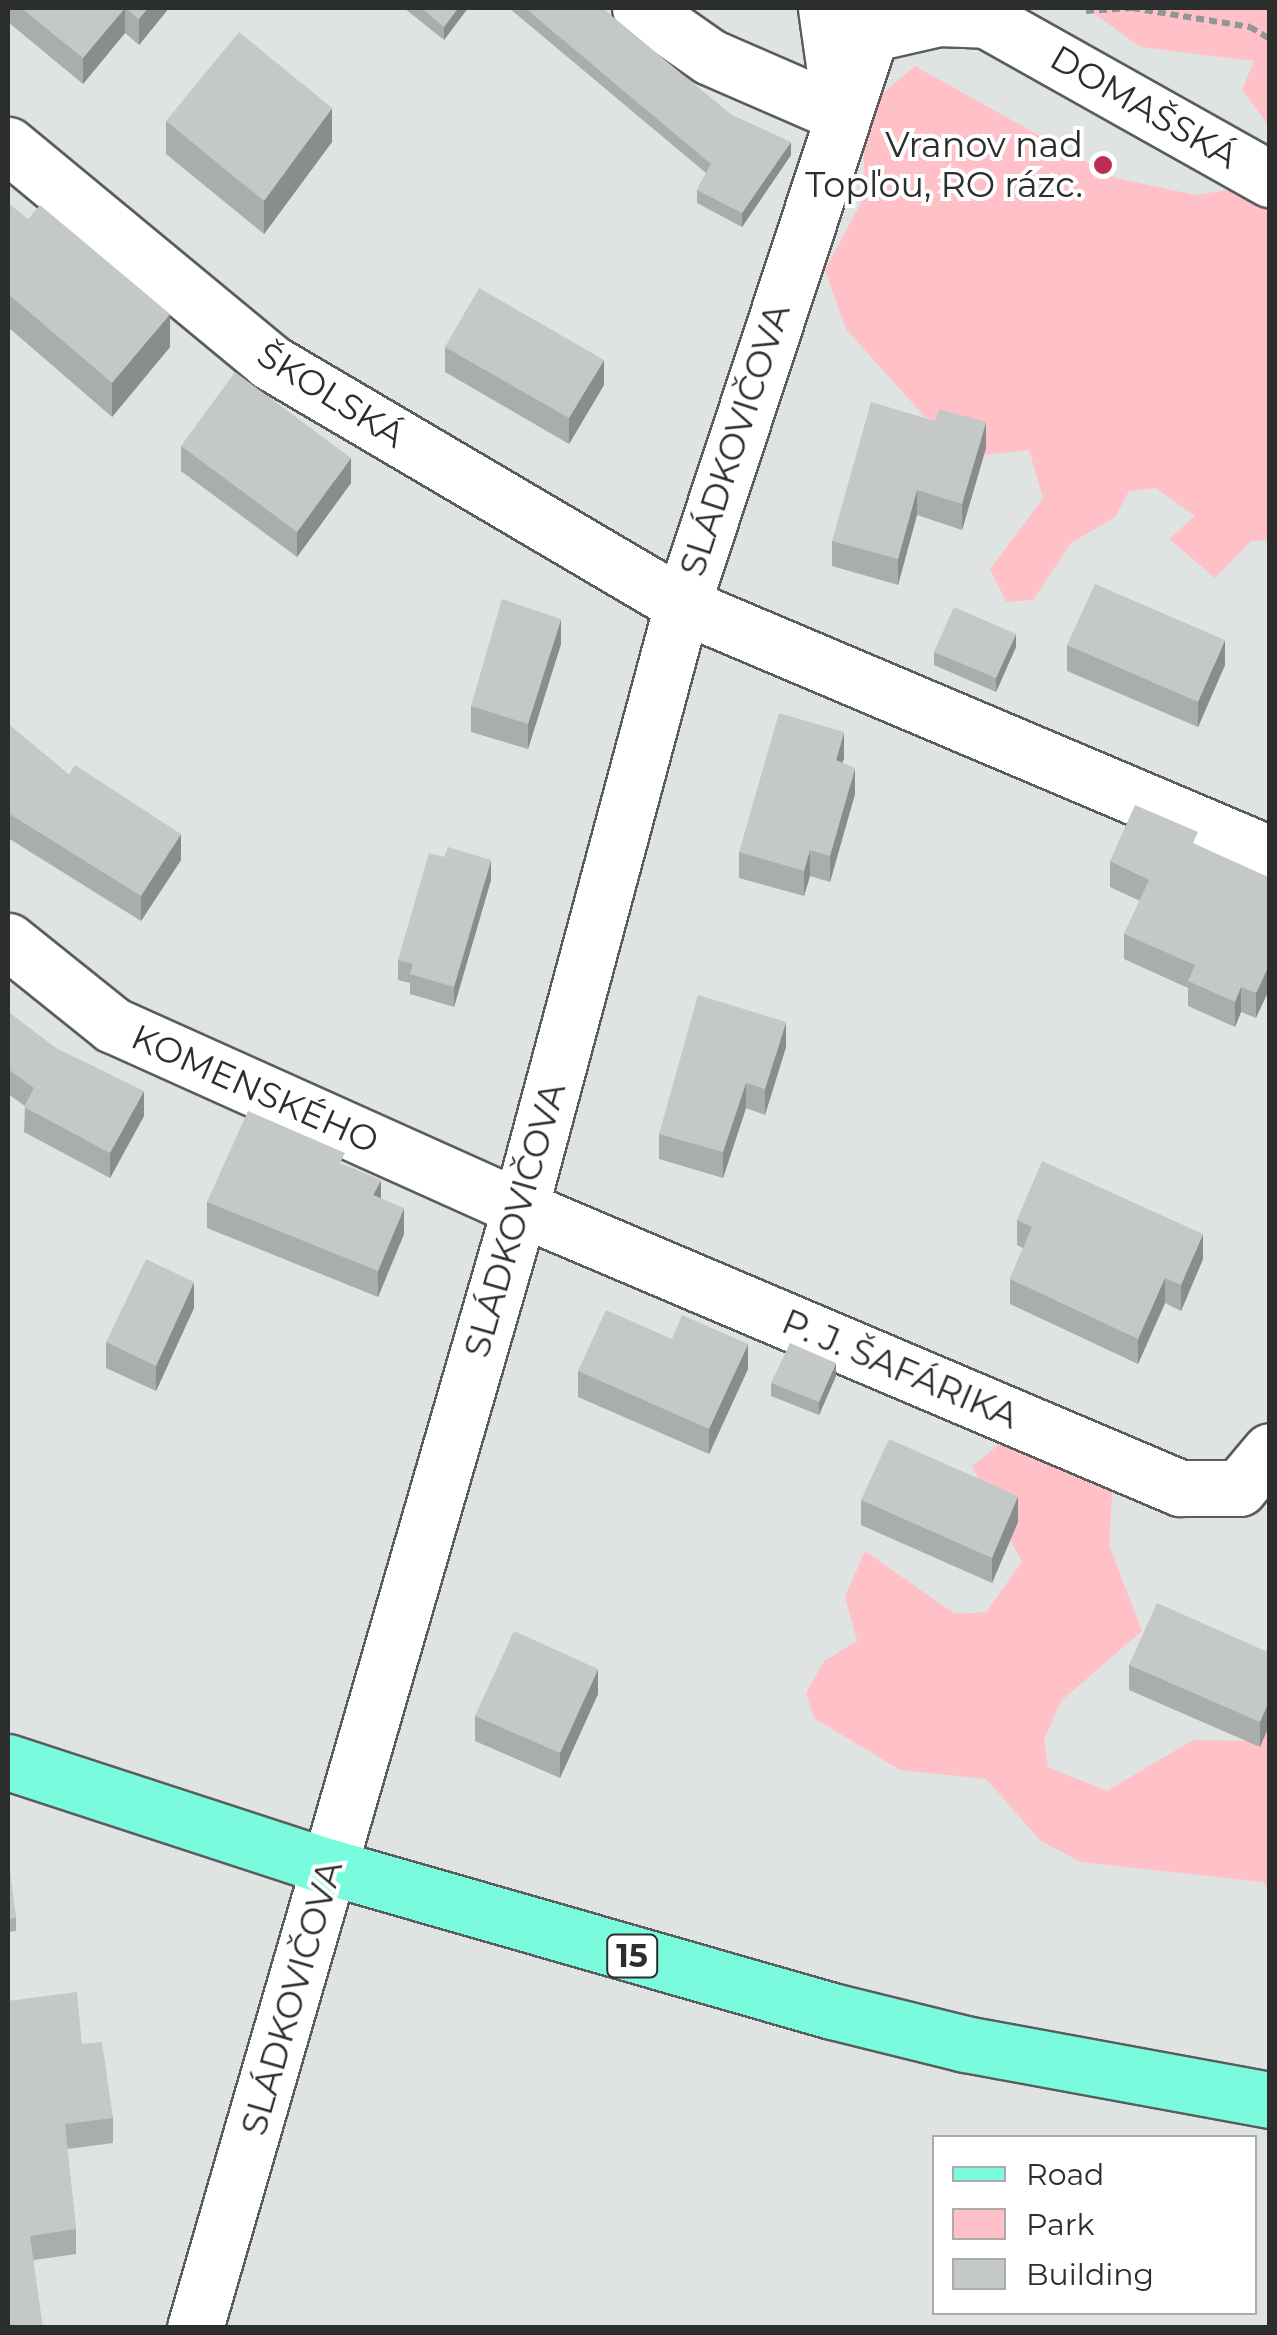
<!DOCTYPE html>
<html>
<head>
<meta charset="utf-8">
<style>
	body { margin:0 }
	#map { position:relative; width:1277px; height:2335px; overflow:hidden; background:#dfe4e2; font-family:Montserrat,sans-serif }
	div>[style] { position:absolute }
	.green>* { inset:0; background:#ffc0c8 }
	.path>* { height:6px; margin-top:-3px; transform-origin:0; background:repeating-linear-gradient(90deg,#919594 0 8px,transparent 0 13px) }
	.roads { filter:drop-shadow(2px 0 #595d5b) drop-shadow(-2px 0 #595d5b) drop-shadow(0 2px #595d5b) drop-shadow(0 -2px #595d5b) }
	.minor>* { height:55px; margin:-27.5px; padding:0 27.5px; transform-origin:27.5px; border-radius:27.5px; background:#fff }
	.major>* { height:55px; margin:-27.5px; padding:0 27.5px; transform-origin:27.5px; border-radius:27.5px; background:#7afbdd }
	.wall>* { inset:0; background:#a9adab }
	.shaded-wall>* { inset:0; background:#898d8b }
	.building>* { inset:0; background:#c4c9c7 }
	.dots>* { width:28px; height:28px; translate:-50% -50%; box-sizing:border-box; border:5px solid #fff; border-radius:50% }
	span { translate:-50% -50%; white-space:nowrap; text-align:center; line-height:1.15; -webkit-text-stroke:8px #fff; paint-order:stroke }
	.shield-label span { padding:2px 8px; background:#fff; border:2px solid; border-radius:8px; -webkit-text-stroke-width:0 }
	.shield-label { font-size:32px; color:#2c2e2d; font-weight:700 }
	.street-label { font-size:35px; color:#2c2e2d }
	.poi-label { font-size:35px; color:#2c2e2d }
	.right { translate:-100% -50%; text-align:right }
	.frame { position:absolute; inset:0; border:10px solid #2c2e2d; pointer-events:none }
	.legend { position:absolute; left:932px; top:2135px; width:325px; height:180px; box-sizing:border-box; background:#fff; border:2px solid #ababab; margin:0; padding:12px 18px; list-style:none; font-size:30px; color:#2c2e2d }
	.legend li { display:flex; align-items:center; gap:20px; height:50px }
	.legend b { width:50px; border:2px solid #ababab }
</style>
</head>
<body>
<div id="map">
	<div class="green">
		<div style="clip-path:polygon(1087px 8px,1269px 8px,1269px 126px,1242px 90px,1254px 61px,1140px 47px)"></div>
		<div style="clip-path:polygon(915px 66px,1115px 178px,1196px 195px,1269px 183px,1269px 540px,1251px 541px,1215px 578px,1169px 539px,1195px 516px,1156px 488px,1129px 491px,1115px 517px,1071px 543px,1033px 600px,1006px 602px,990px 569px,1043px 498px,1029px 450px,977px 456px,924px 416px,846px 329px,825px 270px,865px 195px,862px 111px)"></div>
		<div style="clip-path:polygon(1010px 1436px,1113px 1482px,1109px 1545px,1142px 1631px,1061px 1701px,1044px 1740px,1048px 1767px,1107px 1791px,1193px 1740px,1252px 1741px,1269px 1732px,1269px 1890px,1263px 1882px,1081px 1862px,1041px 1841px,986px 1779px,900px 1770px,814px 1718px,806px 1693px,824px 1661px,857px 1641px,845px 1597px,865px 1551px,955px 1614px,986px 1612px,1022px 1562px,972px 1466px)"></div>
	</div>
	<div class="path">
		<div style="left:1086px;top:11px;width:46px;rotate:-3.7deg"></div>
		<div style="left:1132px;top:8px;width:120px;rotate:9.1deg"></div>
		<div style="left:1250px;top:27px;width:23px;rotate:31deg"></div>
	</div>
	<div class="roads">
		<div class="minor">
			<div style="left:640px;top:8px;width:85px;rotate:35deg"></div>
			<div style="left:710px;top:57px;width:143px;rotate:23.5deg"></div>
			<div style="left:826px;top:8px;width:94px;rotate:82deg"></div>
			<div style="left:965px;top:8px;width:350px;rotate:29.3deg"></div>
			<div style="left:869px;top:34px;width:72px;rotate:-12.9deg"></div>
			<div style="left:939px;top:18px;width:51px;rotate:2.2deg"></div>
			<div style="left:8px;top:145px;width:340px;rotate:39.6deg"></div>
			<div style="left:270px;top:362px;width:478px;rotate:30.5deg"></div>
			<div style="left:682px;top:605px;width:639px;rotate:22.95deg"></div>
			<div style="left:8px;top:941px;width:134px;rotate:38.7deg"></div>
			<div style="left:113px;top:1025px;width:446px;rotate:24.2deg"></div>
			<div style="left:520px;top:1208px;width:717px;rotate:22.99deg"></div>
			<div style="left:1180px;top:1488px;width:59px"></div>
			<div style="left:1239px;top:1488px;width:48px;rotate:-50deg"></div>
			<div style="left:195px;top:2328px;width:1166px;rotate:-73.82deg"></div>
			<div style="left:520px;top:1208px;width:624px;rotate:-74.96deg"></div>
			<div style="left:682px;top:605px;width:629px;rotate:-71.74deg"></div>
		</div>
		<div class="major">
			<div style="left:8px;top:1762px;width:339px;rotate:18.1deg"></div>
			<div style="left:330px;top:1867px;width:522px;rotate:16.01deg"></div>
			<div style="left:832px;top:2011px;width:137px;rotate:13.9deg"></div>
			<div style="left:965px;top:2044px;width:310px;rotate:10.4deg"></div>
		</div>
	</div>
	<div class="wall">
		<div style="clip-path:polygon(8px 8px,169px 8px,139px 45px,125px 33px,83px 84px,8px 22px)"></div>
		<div style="clip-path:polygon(404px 8px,468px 8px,444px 40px)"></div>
		<div style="clip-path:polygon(509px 8px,602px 8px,730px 114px,791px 155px,742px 227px,697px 203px,697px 190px,706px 173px)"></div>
		<div style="clip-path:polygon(166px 121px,332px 142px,264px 234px,166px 154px)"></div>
		<div style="clip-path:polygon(8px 203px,170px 347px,112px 417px,8px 327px)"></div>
		<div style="clip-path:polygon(445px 347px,604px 385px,569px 444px,445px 372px)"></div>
		<div style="clip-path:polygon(181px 446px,351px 483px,297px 557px,181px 471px)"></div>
		<div style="clip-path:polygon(986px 448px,962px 530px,917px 515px,898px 585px,832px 566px,832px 541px)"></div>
		<div style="clip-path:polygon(561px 644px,528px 749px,471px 732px,471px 706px)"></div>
		<div style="clip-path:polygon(1067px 645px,1225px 665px,1198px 727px,1067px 671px)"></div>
		<div style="clip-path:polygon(1016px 647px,996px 692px,934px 665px,934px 652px)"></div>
		<div style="clip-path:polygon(8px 724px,69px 775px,181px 860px,141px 921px,8px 838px)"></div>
		<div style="clip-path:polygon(844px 758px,842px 763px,855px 794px,830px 882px,810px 876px,804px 896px,739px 878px,739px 852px)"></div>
		<div style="clip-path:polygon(1198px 846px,1270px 878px,1256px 1018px,1241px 1012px,1235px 1027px,1188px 1006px,1188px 988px,1124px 959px,1124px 934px,1140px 901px,1110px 887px,1110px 861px)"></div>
		<div style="clip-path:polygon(491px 880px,454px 1007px,410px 994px,410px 983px,398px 980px,398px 960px)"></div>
		<div style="clip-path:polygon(8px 1012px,144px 1116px,110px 1178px,24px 1132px,25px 1106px,8px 1094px)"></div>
		<div style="clip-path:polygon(786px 1047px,765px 1115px,746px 1108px,723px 1178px,659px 1159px,659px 1134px)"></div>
		<div style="clip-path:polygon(345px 1165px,404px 1234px,378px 1297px,207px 1228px,207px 1202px)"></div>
		<div style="clip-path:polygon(1017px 1220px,1203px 1259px,1181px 1311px,1165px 1303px,1138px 1364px,1010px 1304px,1010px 1279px,1023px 1248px,1017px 1245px)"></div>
		<div style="clip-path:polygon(194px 1308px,156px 1391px,106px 1368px,106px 1342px)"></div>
		<div style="clip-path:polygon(672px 1339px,748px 1369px,709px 1454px,578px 1397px,578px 1371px)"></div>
		<div style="clip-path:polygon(836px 1376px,819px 1415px,771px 1396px,771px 1383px)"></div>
		<div style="clip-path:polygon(861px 1500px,1018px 1522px,992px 1583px,861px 1525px)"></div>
		<div style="clip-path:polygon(1270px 1653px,1260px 1747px,1129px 1690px,1129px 1665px)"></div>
		<div style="clip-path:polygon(598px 1694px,560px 1778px,475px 1741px,475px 1716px)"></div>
		<div style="clip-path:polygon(8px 1872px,16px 1918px,16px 1931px,8px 1932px)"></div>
		<div style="clip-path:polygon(8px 2001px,82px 2044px,113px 2118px,113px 2143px,67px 2149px,76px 2229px,76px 2254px,34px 2260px,8px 2328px)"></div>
	</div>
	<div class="shaded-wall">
		<div style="clip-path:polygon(125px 8px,125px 33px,83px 84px,83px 58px)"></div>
		<div style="clip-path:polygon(148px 8px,169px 8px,139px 45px,139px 19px)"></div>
		<div style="clip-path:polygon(458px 8px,468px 8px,444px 40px,444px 27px)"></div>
		<div style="clip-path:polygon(332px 108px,332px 142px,264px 234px,264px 201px)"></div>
		<div style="clip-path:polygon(791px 142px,791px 155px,742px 227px,742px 213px)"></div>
		<div style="clip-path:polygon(170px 314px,170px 347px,112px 417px,112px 383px)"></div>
		<div style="clip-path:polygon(604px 360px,604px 385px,569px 444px,569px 418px)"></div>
		<div style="clip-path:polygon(986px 422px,986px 448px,962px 530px,962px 504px)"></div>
		<div style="clip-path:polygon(351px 458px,351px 483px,297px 557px,297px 532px)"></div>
		<div style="clip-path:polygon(917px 490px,917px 515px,898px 585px,898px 559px)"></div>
		<div style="clip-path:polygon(561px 619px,561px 644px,528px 749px,528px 724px)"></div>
		<div style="clip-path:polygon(1016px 634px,1016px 647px,996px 692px,996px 678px)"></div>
		<div style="clip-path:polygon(1225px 640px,1225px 665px,1198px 727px,1198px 702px)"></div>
		<div style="clip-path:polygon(844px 732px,844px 758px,836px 785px,836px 760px)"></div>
		<div style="clip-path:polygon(855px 768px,855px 794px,830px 882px,830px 856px)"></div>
		<div style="clip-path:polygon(181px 834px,181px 860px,141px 921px,141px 896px)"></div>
		<div style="clip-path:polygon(810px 850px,810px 876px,804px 896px,804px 871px)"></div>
		<div style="clip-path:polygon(491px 860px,491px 880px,454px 1007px,454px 987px)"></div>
		<div style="clip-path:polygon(1270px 963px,1270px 988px,1256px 1018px,1256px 993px)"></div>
		<div style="clip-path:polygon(1241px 987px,1241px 1012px,1235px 1027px,1235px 1002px)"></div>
		<div style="clip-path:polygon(786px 1022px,786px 1047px,765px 1115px,765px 1089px)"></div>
		<div style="clip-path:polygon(746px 1083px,746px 1108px,723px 1178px,723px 1152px)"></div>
		<div style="clip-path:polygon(144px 1091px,144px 1116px,110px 1178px,110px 1153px)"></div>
		<div style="clip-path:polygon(381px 1180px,381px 1206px,373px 1195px)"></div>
		<div style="clip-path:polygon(404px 1208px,404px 1234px,378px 1297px,378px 1271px)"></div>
		<div style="clip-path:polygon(1203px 1234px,1203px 1259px,1181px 1311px,1181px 1285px)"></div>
		<div style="clip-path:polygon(1165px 1278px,1165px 1303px,1138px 1364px,1138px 1339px)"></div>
		<div style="clip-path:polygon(194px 1282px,194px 1308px,156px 1391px,156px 1366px)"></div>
		<div style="clip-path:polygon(748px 1344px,748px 1369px,709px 1454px,709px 1429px)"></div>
		<div style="clip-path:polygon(836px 1363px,836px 1376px,819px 1415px,819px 1402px)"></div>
		<div style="clip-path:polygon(1018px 1496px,1018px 1522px,992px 1583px,992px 1558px)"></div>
		<div style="clip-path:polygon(598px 1669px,598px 1694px,560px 1778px,560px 1753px)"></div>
		<div style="clip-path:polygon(1270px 1698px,1270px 1724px,1260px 1747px,1260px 1722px)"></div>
	</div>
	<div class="building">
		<div style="clip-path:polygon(21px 8px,148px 8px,139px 19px,125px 8px,83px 58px)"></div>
		<div style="clip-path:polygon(421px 8px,458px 8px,444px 27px)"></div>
		<div style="clip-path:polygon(525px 8px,602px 8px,730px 114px,791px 142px,742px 213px,697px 190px,711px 164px)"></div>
		<div style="clip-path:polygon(239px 32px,332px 108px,264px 201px,166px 121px)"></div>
		<div style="clip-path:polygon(8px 203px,28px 219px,40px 205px,170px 314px,112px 383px,8px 294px)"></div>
		<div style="clip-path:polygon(479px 288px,604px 360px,569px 418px,445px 347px)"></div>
		<div style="clip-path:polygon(235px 372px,351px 458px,297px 532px,181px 446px)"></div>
		<div style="clip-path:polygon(871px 402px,935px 421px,939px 409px,986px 422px,962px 504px,917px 490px,898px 559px,832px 541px)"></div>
		<div style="clip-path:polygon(1095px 584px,1225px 640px,1198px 702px,1067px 645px)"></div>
		<div style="clip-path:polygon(502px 599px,561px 619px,528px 724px,471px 706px)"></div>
		<div style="clip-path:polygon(954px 607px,1016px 634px,996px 678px,934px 652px)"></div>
		<div style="clip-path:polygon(779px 713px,844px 732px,836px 760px,855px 768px,830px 856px,810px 850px,804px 871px,739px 852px)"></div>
		<div style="clip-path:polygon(8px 724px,69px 775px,75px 765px,181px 834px,141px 896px,8px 813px)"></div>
		<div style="clip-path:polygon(1135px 805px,1198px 832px,1193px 843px,1270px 878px,1270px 963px,1256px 993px,1241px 987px,1235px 1002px,1188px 981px,1195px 965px,1124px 934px,1149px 880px,1110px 861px)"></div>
		<div style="clip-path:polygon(448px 847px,491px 860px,454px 987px,410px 974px,413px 964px,398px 960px,429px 853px,444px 857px)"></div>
		<div style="clip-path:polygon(698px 995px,786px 1022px,765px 1089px,746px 1083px,723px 1152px,659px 1134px)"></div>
		<div style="clip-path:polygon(8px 1012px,56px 1048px,144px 1091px,110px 1153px,24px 1107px,34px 1088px,8px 1069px)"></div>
		<div style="clip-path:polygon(248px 1111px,345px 1153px,340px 1163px,381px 1180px,373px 1195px,404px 1208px,378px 1271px,207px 1202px)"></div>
		<div style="clip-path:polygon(1042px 1161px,1203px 1234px,1181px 1285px,1165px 1278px,1138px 1339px,1010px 1279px,1032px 1227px,1017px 1220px)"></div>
		<div style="clip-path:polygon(146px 1259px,194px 1282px,156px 1366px,106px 1342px)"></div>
		<div style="clip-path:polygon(606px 1310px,672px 1339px,682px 1315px,748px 1344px,709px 1429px,578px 1371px)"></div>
		<div style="clip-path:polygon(790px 1343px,836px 1363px,819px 1402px,771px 1383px)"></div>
		<div style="clip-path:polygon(889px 1439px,1018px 1496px,992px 1558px,861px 1500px)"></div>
		<div style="clip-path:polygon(1157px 1603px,1270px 1653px,1270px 1698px,1260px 1722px,1129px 1665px)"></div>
		<div style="clip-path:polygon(514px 1631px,598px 1669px,560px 1753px,475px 1716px)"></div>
		<div style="clip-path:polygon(10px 1871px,16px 1918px,8px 1919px,8px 1872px)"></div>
		<div style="clip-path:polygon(77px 1992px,82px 2044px,102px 2042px,113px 2118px,65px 2124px,76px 2229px,30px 2236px,43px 2328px,8px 2328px,8px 2001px)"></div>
	</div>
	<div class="dots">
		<div style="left:1103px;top:165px;background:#bd2d55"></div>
	</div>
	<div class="shield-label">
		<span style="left:632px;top:1956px">15</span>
	</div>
	<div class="street-label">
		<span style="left:1144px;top:107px;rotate:30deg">DOMAŠSKÁ</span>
		<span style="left:331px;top:395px;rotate:32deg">ŠKOLSKÁ</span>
		<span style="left:735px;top:440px;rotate:-72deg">SLÁDKOVIČOVA</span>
		<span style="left:255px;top:1089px;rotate:24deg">KOMENSKÉHO</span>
		<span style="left:515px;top:1220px;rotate:-74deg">SLÁDKOVIČOVA</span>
		<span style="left:900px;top:1369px;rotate:23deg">P. J. ŠAFÁRIKA</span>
		<span style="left:292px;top:1998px;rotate:-74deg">SLÁDKOVIČOVA</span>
	</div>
	<div class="poi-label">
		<span class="right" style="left:1083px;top:165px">Vranov nad<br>Topľou, RO rázc.</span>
	</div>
	<div class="frame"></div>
	<ul class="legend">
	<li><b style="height:12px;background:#7afbdd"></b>Road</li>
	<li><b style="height:28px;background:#ffc0c8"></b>Park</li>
	<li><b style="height:28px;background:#c4c9c7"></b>Building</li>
	</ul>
</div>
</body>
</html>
